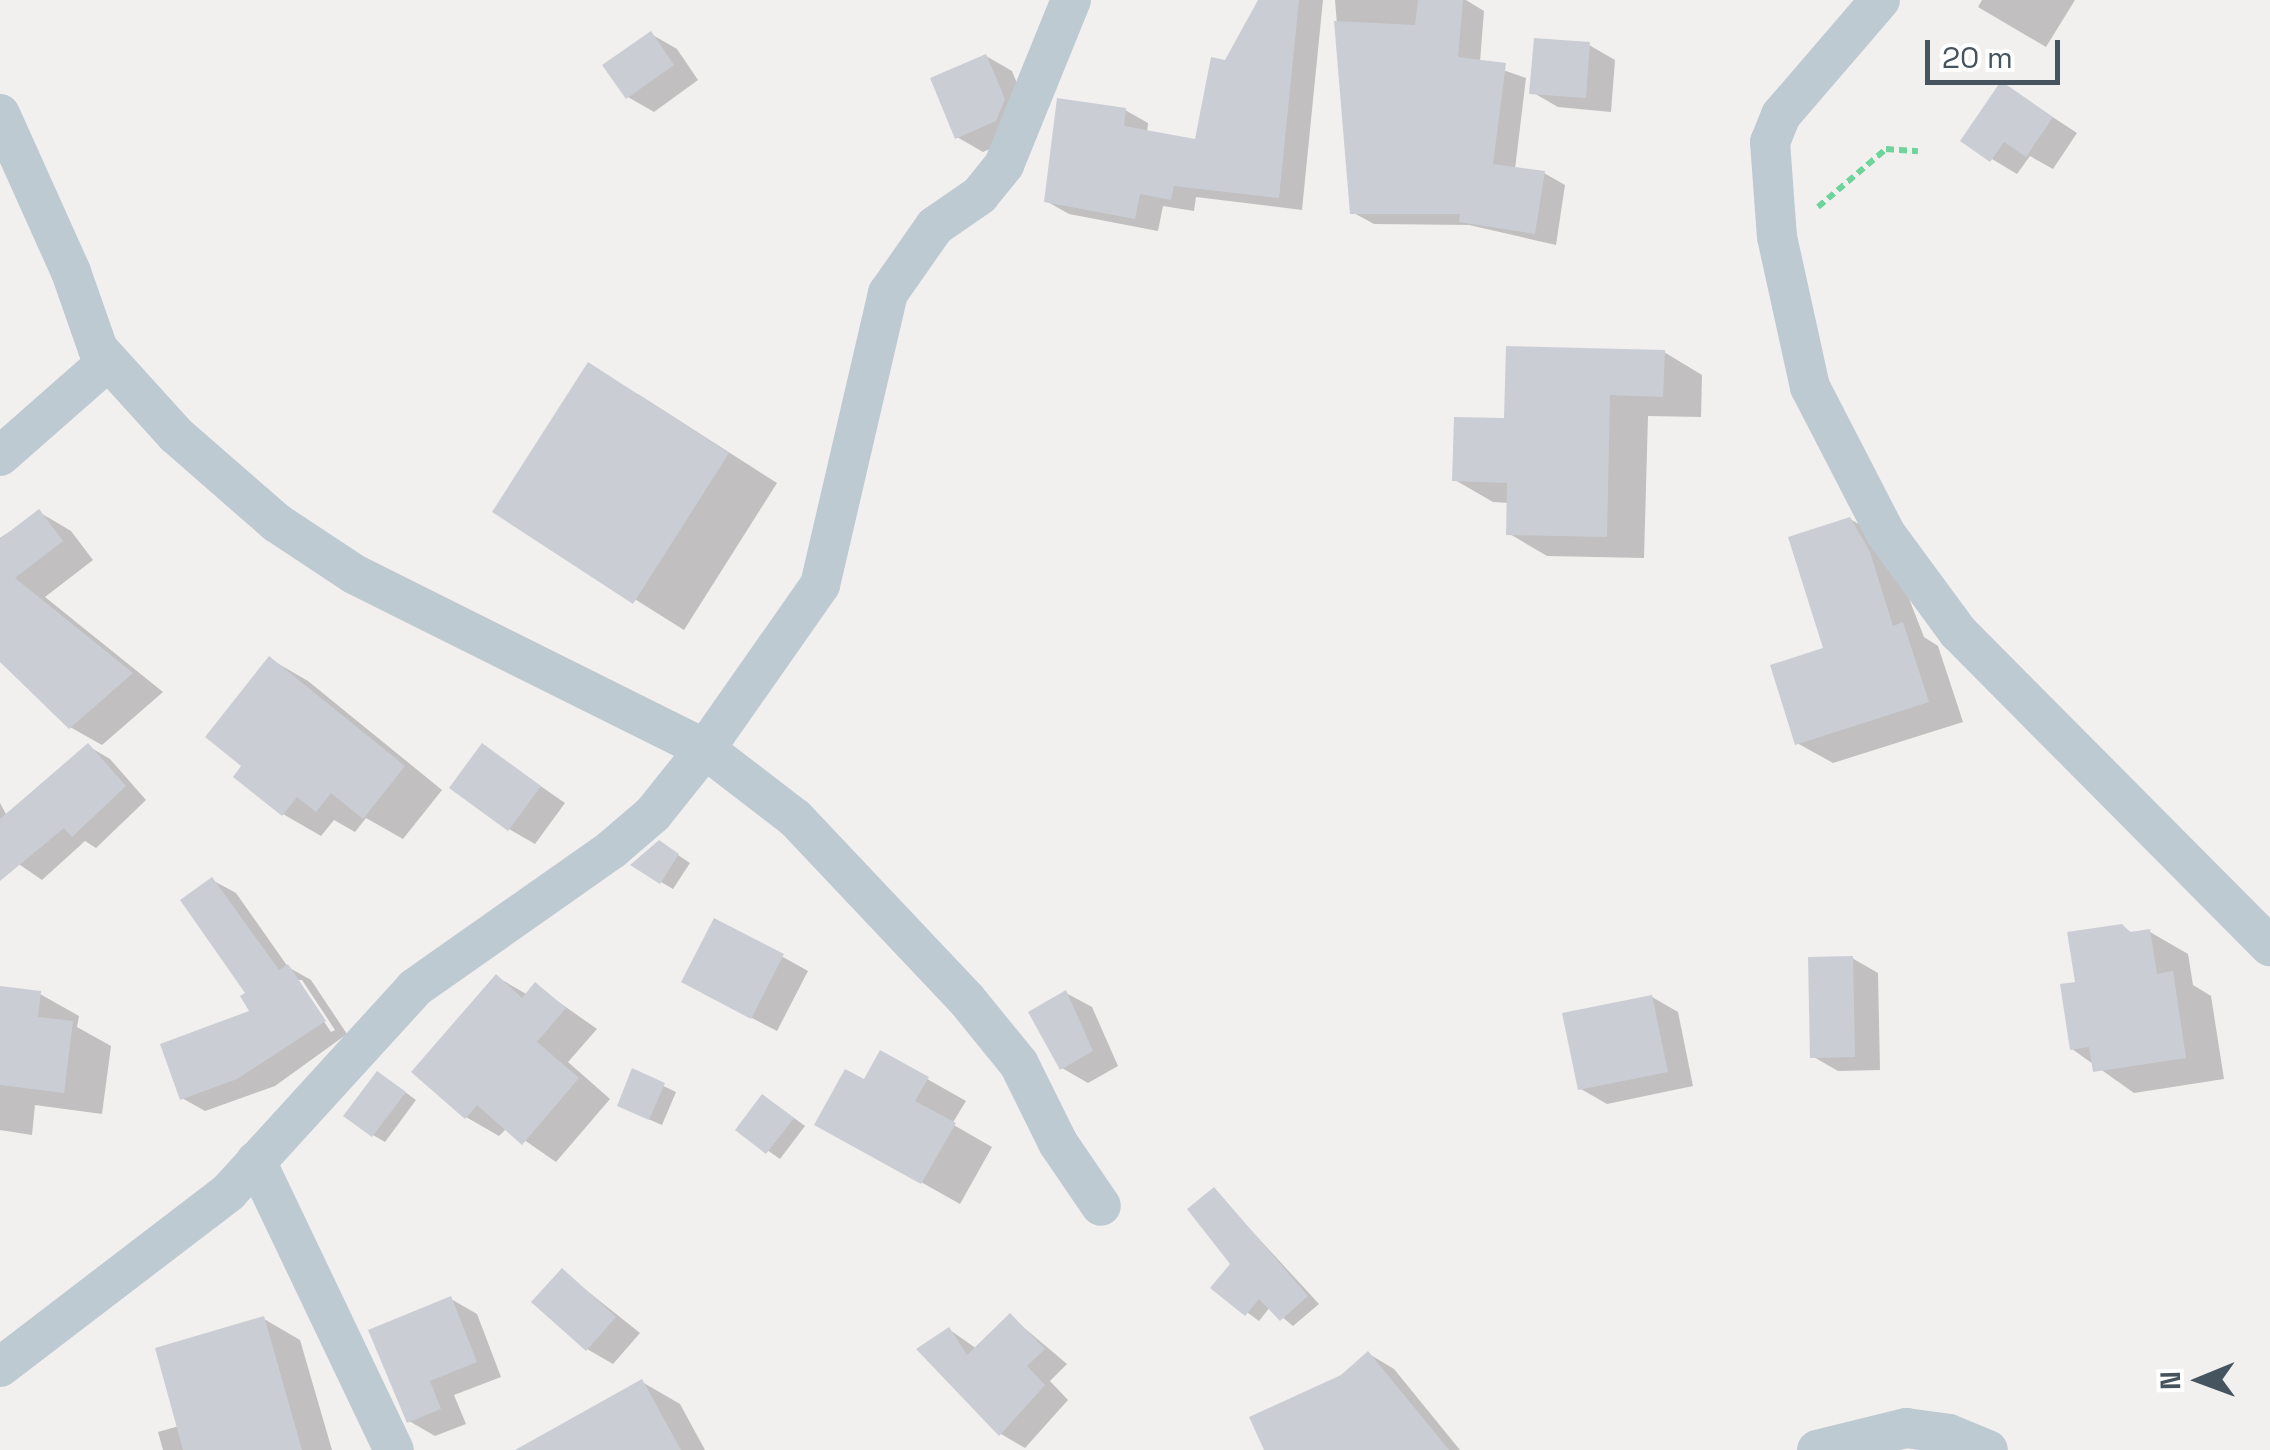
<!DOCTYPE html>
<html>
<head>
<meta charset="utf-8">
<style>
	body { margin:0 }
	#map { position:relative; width:2270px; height:1450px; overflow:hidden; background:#f2efef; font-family:"Space Grotesk",sans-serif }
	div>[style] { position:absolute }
	.shadow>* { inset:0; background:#0003 }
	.building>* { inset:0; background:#caced4 }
	.path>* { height:6px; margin-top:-3px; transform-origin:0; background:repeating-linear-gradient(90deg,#6fd39c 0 8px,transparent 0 13px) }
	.minor>* { height:40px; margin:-20px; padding:0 20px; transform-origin:20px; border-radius:20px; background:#becad2 }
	span { translate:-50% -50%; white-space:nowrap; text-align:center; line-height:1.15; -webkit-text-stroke:8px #fff; paint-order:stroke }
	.north { position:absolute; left:2150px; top:1330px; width:100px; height:100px; -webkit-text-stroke:8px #fff; paint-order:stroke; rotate:269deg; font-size:28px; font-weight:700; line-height:40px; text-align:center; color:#45545e }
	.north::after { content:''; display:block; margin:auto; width:35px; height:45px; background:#45545e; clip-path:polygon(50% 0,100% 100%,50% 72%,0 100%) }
	.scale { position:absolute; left:1925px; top:40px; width:135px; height:45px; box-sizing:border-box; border:5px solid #45545e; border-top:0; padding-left:12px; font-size:30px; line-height:35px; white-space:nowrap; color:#45545e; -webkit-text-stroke:8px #fff; paint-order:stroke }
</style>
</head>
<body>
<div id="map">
	<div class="shadow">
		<div style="clip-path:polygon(1261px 0,1323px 0,1302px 210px,1196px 197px,1194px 211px,1163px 206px,1158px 231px,1069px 214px,1046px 201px,1125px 110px,1148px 123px,1147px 133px,1197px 142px,1227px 63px)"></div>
		<div style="clip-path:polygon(1335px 0,1466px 0,1484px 11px,1480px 62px,1526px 78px,1515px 169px,1544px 173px,1565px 185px,1556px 245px,1469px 225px,1374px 224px,1352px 212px)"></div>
		<div style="clip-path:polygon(1982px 0,2075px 0,2046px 47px,1978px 7px)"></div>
		<div style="clip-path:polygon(651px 34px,677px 49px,698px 80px,654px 112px,628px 97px)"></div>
		<div style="clip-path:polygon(1589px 45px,1615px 60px,1611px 112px,1558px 107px,1532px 92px)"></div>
		<div style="clip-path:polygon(986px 56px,1012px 71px,1030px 115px,1022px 135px,983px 152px,957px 137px)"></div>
		<div style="clip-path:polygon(2002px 84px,2077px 133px,2053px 169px,2030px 156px,2017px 174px,1992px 159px)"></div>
		<div style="clip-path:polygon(1664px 352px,1702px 375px,1701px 417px,1648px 416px,1644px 558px,1547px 556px,1508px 533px,1509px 503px,1493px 502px,1455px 480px,1507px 421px)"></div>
		<div style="clip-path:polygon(638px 394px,777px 483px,684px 630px,496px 512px)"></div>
		<div style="clip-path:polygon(39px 512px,71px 531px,93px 560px,45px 597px,163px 692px,102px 745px,70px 727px,0 659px,0 538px)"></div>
		<div style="clip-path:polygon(1850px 519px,1886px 540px,1924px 637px,1938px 646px,1963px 722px,1833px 763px,1797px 743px,1826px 650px)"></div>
		<div style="clip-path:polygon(270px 659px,308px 681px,442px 790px,403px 839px,366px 818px,355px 832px,334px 820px,321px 836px,283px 814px)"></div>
		<div style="clip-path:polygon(88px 746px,110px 759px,146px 800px,96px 848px,85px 841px,42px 880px,0 851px,0 803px,6px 814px)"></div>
		<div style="clip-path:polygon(483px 746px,565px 803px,535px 844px,509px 829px)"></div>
		<div style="clip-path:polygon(672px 851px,690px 863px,673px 889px,661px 882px)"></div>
		<div style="clip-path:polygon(evenodd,212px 880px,236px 893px,288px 967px,311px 980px,347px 1034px,275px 1086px,205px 1111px,182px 1098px,253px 1012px,212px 880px,296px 980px,302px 980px,335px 1030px,331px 1032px,296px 980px)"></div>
		<div style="clip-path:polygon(2121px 927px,2135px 934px,2150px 932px,2188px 954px,2193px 985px,2211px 996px,2224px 1079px,2134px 1093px,2072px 1049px,2078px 984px)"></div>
		<div style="clip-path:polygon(783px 957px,808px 971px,777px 1031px,710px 996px)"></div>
		<div style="clip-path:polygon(1852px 958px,1878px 973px,1880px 1070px,1838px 1071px,1812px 1056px)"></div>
		<div style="clip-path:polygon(497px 977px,528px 995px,536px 986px,597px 1029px,568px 1062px,610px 1099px,556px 1162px,507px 1128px,499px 1136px,466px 1117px)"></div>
		<div style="clip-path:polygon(0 988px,40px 994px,79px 1016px,77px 1027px,111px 1046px,102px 1114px,35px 1105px,32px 1135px,0 1130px)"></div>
		<div style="clip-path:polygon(1066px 993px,1092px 1007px,1118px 1066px,1088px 1083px,1062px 1068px)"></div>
		<div style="clip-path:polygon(1652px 997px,1678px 1012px,1693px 1086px,1607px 1104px,1581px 1089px)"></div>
		<div style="clip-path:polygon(881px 1053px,966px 1101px,952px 1124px,992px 1147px,960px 1204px,818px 1124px,865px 1083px)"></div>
		<div style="clip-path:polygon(634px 1072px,676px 1092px,662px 1125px,632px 1112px)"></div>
		<div style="clip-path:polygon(390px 1081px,416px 1100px,385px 1142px,373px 1135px)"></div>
		<div style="clip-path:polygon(775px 1104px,805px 1126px,780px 1159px,738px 1130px)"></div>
		<div style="clip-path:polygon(1214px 1190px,1319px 1304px,1293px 1326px,1270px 1307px,1259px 1321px,1214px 1288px,1233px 1264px)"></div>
		<div style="clip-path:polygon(562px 1271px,640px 1333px,613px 1364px,587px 1349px)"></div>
		<div style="clip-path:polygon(451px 1299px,477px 1314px,501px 1377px,454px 1395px,466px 1424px,435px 1436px,409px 1421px)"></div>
		<div style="clip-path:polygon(1010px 1316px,1067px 1364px,1050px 1381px,1068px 1400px,1025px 1448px,1001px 1434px,950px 1330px,977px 1349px)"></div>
		<div style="clip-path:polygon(264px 1319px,300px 1340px,332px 1450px,163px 1450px,158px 1432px,179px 1426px)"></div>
		<div style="clip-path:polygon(1369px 1354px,1394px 1369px,1460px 1450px,1267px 1450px)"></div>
		<div style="clip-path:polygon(642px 1382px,680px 1404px,705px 1450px,537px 1450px)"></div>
	</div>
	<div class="building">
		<div style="clip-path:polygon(1258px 0,1299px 0,1279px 198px,1174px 186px,1171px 200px,1140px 194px,1135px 219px,1044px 202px,1057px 98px,1126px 108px,1124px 126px,1195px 139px,1211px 57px,1225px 60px)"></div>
		<div style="clip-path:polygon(1418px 0,1463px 0,1458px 57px,1506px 63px,1493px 164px,1545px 171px,1535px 234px,1459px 222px,1460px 214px,1350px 214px,1334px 21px,1415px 25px)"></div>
		<div style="clip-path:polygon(651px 31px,674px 65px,626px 99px,602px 65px)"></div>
		<div style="clip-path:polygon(1534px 38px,1590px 42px,1586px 98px,1529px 94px)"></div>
		<div style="clip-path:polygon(986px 54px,1005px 99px,996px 121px,955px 139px,930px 78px)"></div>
		<div style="clip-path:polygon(2001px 81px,2053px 117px,2026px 157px,2004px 142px,1990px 162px,1960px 141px)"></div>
		<div style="clip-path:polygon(1506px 346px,1665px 350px,1663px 397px,1610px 395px,1607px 537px,1506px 535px,1507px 483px,1452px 481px,1454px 417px,1504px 418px)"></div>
		<div style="clip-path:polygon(588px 362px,729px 453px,633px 604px,492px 512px)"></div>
		<div style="clip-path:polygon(39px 509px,63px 541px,15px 578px,133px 673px,69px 729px,0 662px,0 539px)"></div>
		<div style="clip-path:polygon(1850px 517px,1870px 552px,1893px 626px,1903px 622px,1929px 702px,1795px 745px,1770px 665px,1823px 648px,1788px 537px)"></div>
		<div style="clip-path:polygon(269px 656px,405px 766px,363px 819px,331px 793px,316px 812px,297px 797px,282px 816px,233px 777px,241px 766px,205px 737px)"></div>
		<div style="clip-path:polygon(88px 743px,126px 786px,72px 837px,64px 828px,0 881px,0 819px)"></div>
		<div style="clip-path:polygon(482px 743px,541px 786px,508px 831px,449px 788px)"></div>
		<div style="clip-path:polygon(659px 840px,679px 854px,660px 884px,630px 865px)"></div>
		<div style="clip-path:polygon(212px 877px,279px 970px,288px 964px,326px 1021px,237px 1079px,180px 1100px,160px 1044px,249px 1011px,240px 996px,245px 993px,180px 900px)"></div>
		<div style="clip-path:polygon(714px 918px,784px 954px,751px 1019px,681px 982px)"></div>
		<div style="clip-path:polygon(2122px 924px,2130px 932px,2150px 929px,2157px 974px,2173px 971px,2186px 1058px,2093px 1072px,2089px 1047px,2070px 1050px,2060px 984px,2075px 982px,2067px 932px)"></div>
		<div style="clip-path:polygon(1853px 956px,1855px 1057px,1810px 1058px,1808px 957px)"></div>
		<div style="clip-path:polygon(496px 974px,522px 998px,535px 982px,566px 1008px,537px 1042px,579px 1078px,522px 1145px,477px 1105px,465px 1119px,411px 1072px)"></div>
		<div style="clip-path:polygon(0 986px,41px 991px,38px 1017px,73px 1021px,64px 1093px,0 1085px)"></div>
		<div style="clip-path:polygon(1066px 990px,1093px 1051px,1060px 1070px,1028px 1012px)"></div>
		<div style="clip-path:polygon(1652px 995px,1668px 1072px,1578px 1090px,1562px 1013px)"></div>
		<div style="clip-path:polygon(880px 1050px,929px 1077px,915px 1101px,956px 1123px,921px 1184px,814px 1125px,845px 1069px,864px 1079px)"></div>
		<div style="clip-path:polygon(632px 1068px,665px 1083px,649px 1120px,617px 1106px)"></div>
		<div style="clip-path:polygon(377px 1071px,406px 1092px,372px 1137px,343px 1116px)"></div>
		<div style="clip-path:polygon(762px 1094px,794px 1118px,766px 1154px,735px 1130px)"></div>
		<div style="clip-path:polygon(1214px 1187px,1308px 1296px,1280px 1321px,1259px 1299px,1245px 1316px,1210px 1288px,1230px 1264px,1187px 1209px)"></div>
		<div style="clip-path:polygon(562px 1268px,616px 1317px,586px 1351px,531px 1302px)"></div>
		<div style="clip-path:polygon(451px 1296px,477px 1362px,430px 1381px,441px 1409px,407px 1423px,368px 1330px)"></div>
		<div style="clip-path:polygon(1010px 1313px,1045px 1349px,1027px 1366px,1045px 1385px,999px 1436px,916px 1349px,949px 1327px,967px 1355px)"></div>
		<div style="clip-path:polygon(264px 1316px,302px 1450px,183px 1450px,155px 1348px)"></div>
		<div style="clip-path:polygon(1368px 1351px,1449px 1450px,1264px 1450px,1249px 1417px,1341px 1375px)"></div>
		<div style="clip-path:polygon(642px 1379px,681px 1450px,515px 1450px)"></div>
	</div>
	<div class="path">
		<div style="left:1818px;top:207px;width:89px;rotate:-40.5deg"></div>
		<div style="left:1886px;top:149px;width:32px;rotate:4deg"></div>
	</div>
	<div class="minor">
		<div style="left:1071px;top:0;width:178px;rotate:112.1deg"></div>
		<div style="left:1004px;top:165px;width:38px;rotate:129deg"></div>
		<div style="left:980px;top:195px;width:55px;rotate:145.4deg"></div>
		<div style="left:935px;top:226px;width:82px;rotate:125deg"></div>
		<div style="left:888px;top:293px;width:300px;rotate:103.1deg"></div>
		<div style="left:820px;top:585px;width:200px;rotate:125deg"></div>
		<div style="left:705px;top:749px;width:113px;rotate:37.5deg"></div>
		<div style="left:795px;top:818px;width:250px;rotate:46.6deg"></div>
		<div style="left:967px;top:1000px;width:82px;rotate:50.9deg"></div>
		<div style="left:1019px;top:1064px;width:88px;rotate:63.7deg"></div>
		<div style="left:1058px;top:1143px;width:76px;rotate:55.7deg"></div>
		<div style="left:1880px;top:0;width:152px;rotate:130.7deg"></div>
		<div style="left:1781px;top:115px;width:29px;rotate:112deg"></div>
		<div style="left:1770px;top:142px;width:95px;rotate:85.8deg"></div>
		<div style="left:1777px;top:237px;width:154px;rotate:77.6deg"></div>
		<div style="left:1810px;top:387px;width:165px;rotate:62.7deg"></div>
		<div style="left:1886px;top:534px;width:122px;rotate:53.7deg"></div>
		<div style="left:1958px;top:632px;width:443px;rotate:45.2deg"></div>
		<div style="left:0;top:114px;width:173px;rotate:65.8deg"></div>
		<div style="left:71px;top:272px;width:82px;rotate:70.7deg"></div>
		<div style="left:98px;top:349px;width:116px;rotate:47.8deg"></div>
		<div style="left:176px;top:435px;width:134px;rotate:41.1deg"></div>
		<div style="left:277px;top:523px;width:92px;rotate:33.5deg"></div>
		<div style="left:354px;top:574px;width:392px;rotate:26.5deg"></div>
		<div style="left:705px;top:749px;width:83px;rotate:128.7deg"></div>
		<div style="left:653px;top:814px;width:55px;rotate:139.4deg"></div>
		<div style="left:611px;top:850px;width:240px;rotate:144.9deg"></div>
		<div style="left:415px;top:988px;width:276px;rotate:132.4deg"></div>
		<div style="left:229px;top:1192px;width:288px;rotate:142.6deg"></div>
		<div style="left:0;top:456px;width:142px;rotate:-41.3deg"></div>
		<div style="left:256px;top:1161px;width:320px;rotate:64.5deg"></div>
		<div style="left:1817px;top:1450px;width:92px;rotate:-13.9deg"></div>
		<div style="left:1906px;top:1428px;width:43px;rotate:7.9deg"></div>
		<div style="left:1949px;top:1434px;width:42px;rotate:22.3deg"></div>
	</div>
	<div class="north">N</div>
	<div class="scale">20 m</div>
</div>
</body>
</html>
